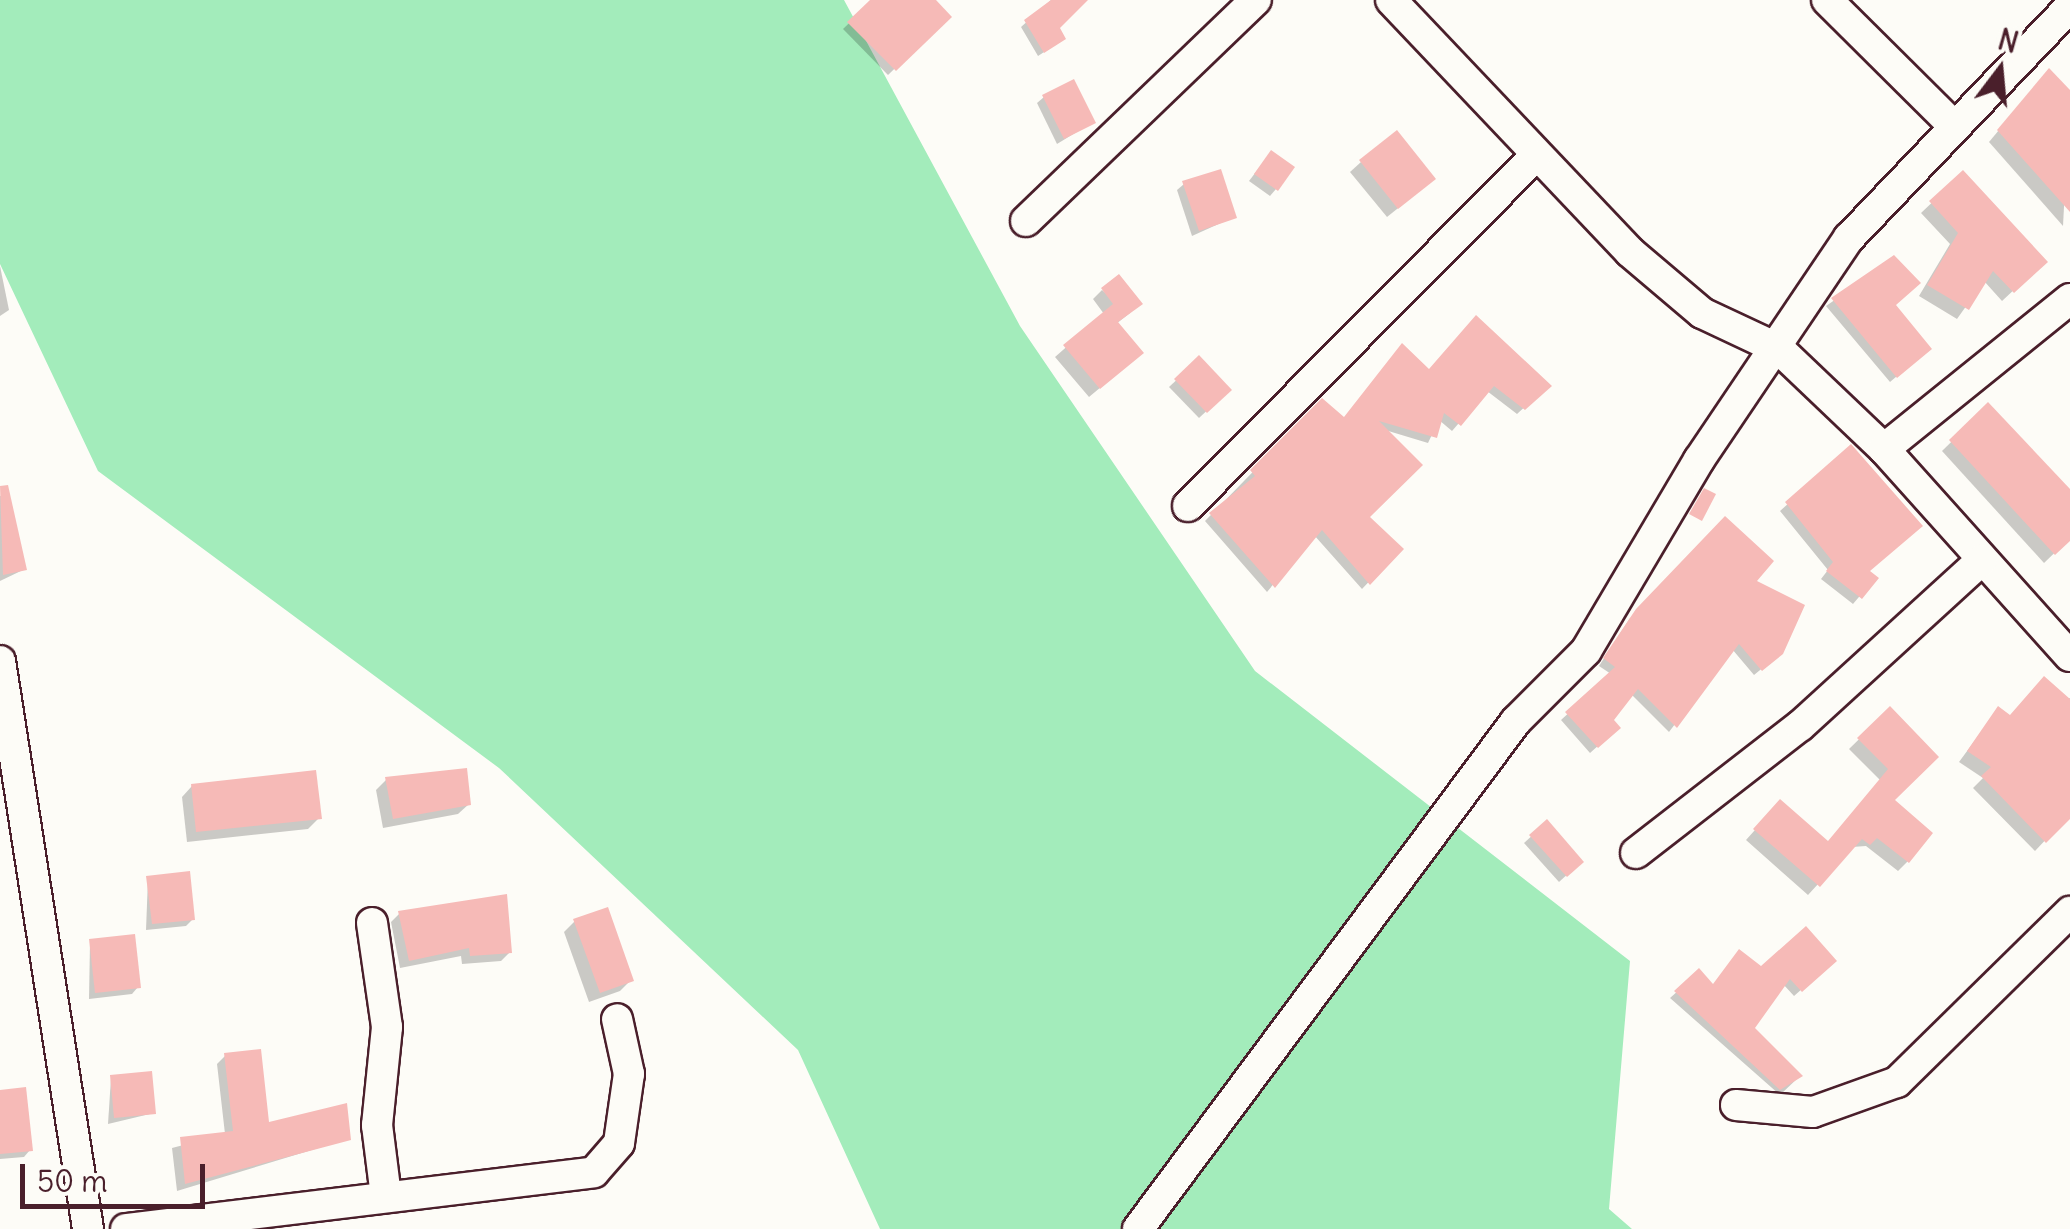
<!DOCTYPE html>
<html>
<head>
<meta charset="utf-8">
<style>
	body { margin:0 }
	#map { position:relative; width:2070px; height:1229px; overflow:hidden; background:#fdfcf7; font-family:Delius,sans-serif }
	div>[style] { position:absolute }
	.green>* { inset:0; background:#a3ecbb }
	.shadow>* { inset:0; background:#0003 }
	.building>* { inset:0; background:#f6bab7 }
	.roads { filter:drop-shadow(2px 0 #4a1f2b) drop-shadow(-2px 0 #4a1f2b) drop-shadow(0 2px #4a1f2b) drop-shadow(0 -2px #4a1f2b) }
	.minor>* { height:30px; margin:-15px; padding:0 15px; transform-origin:15px; border-radius:15px; background:#fdfcf7 }
	span { translate:-50% -50%; white-space:nowrap; text-align:center; line-height:1.15; -webkit-text-stroke:8px #fdfcf7; paint-order:stroke }
	.north { position:absolute; left:1950px; top:20px; width:100px; height:100px; -webkit-text-stroke:8px #fdfcf7; paint-order:stroke; rotate:16deg; font-size:28px; font-weight:700; line-height:40px; text-align:center; color:#4a1f2b }
	.north::after { content:''; display:block; margin:auto; width:35px; height:45px; background:#4a1f2b; clip-path:polygon(50% 0,100% 100%,50% 72%,0 100%) }
	.scale { position:absolute; left:20px; top:1164px; width:185px; height:45px; box-sizing:border-box; border:5px solid #4a1f2b; border-top:0; padding-left:12px; font-size:30px; line-height:35px; white-space:nowrap; color:#4a1f2b; -webkit-text-stroke:8px #fdfcf7; paint-order:stroke }
</style>
</head>
<body>
<div id="map">
	<div class="green">
		<div style="clip-path:polygon(0 0,844px 0,1020px 326px,1255px 671px,1630px 961px,1609px 1209px,1632px 1229px,880px 1229px,798px 1050px,499px 768px,98px 471px,0 264px)"></div>
	</div>
	<div class="shadow">
		<div style="clip-path:polygon(873px 0,930px 0,947px 18px,888px 75px,843px 29px)"></div>
		<div style="clip-path:polygon(1051px 0,1084px 0,1057px 28px,1058px 43px,1038px 56px,1021px 27px)"></div>
		<div style="clip-path:polygon(2039px 82px,2070px 93px,2063px 226px,1989px 142px)"></div>
		<div style="clip-path:polygon(1044px 97px,1093px 122px,1057px 144px,1037px 103px)"></div>
		<div style="clip-path:polygon(1265px 160px,1276px 189px,1270px 196px,1249px 181px)"></div>
		<div style="clip-path:polygon(1361px 162px,1422px 189px,1387px 217px,1350px 172px)"></div>
		<div style="clip-path:polygon(1963px 173px,2044px 262px,2002px 301px,1984px 281px,1957px 319px,1919px 296px,1950px 244px,1921px 213px)"></div>
		<div style="clip-path:polygon(1184px 184px,1234px 217px,1192px 236px,1177px 190px)"></div>
		<div style="clip-path:polygon(1894px 259px,1893px 306px,1923px 354px,1890px 382px,1826px 306px)"></div>
		<div style="clip-path:polygon(0 266px,9px 310px,0 316px)"></div>
		<div style="clip-path:polygon(1102px 290px,1130px 313px,1116px 324px,1131px 362px,1089px 397px,1055px 357px,1104px 314px,1093px 299px)"></div>
		<div style="clip-path:polygon(1199px 359px,1229px 390px,1199px 418px,1169px 387px)"></div>
		<div style="clip-path:polygon(1429px 373px,1548px 386px,1517px 414px,1487px 391px,1452px 431px,1439px 420px,1428px 443px,1385px 430px,1367px 517px,1400px 549px,1362px 589px,1314px 535px,1267px 592px,1205px 521px,1322px 401px,1343px 420px)"></div>
		<div style="clip-path:polygon(1988px 406px,2070px 492px,2070px 538px,2044px 563px,1942px 451px)"></div>
		<div style="clip-path:polygon(1851px 447px,1867px 571px,1875px 578px,1853px 604px,1821px 579px,1828px 570px,1780px 511px)"></div>
		<div style="clip-path:polygon(8px 495px,25px 569px,0 581px,0 496px)"></div>
		<div style="clip-path:polygon(1753px 582px,1781px 653px,1754px 675px,1732px 649px,1669px 732px,1631px 694px,1611px 721px,1618px 728px,1590px 753px,1561px 720px,1611px 674px,1599px 666px,1630px 618px)"></div>
		<div style="clip-path:polygon(2070px 698px,2070px 814px,2035px 851px,1973px 788px,1983px 778px,1959px 762px,1998px 709px,2010px 717px)"></div>
		<div style="clip-path:polygon(1890px 709px,1892px 800px,1908px 861px,1898px 871px,1866px 846px,1852px 847px,1808px 895px,1746px 840px,1771px 812px,1827px 844px,1880px 780px,1849px 749px)"></div>
		<div style="clip-path:polygon(387px 779px,469px 804px,458px 814px,383px 828px,376px 790px)"></div>
		<div style="clip-path:polygon(192px 786px,319px 818px,308px 829px,187px 842px,182px 797px)"></div>
		<div style="clip-path:polygon(1546px 823px,1581px 862px,1559px 882px,1524px 843px)"></div>
		<div style="clip-path:polygon(148px 878px,193px 919px,186px 926px,146px 930px)"></div>
		<div style="clip-path:polygon(400px 913px,510px 952px,501px 961px,462px 964px,461px 956px,400px 968px,391px 922px)"></div>
		<div style="clip-path:polygon(575px 921px,631px 980px,620px 991px,589px 1002px,564px 932px)"></div>
		<div style="clip-path:polygon(90px 942px,138px 987px,132px 994px,89px 999px)"></div>
		<div style="clip-path:polygon(1834px 961px,1794px 996px,1783px 984px,1751px 1029px,1800px 1076px,1780px 1095px,1670px 998px,1699px 972px,1712px 986px)"></div>
		<div style="clip-path:polygon(225px 1056px,267px 1125px,348px 1139px,177px 1191px,172px 1148px,225px 1134px,217px 1064px)"></div>
		<div style="clip-path:polygon(111px 1078px,154px 1113px,108px 1124px)"></div>
		<div style="clip-path:polygon(0 1092px,30px 1150px,24px 1157px,0 1159px)"></div>
	</div>
	<div class="building">
		<div style="clip-path:polygon(870px 0,936px 0,952px 17px,896px 71px,847px 22px)"></div>
		<div style="clip-path:polygon(1051px 0,1088px 0,1060px 28px,1066px 39px,1044px 53px,1024px 20px)"></div>
		<div style="clip-path:polygon(2049px 68px,2070px 90px,2070px 212px,1997px 130px)"></div>
		<div style="clip-path:polygon(1074px 79px,1096px 123px,1064px 139px,1042px 95px)"></div>
		<div style="clip-path:polygon(1397px 130px,1436px 179px,1398px 209px,1359px 160px)"></div>
		<div style="clip-path:polygon(1271px 150px,1295px 167px,1278px 191px,1254px 174px)"></div>
		<div style="clip-path:polygon(1221px 169px,1237px 218px,1199px 231px,1182px 181px)"></div>
		<div style="clip-path:polygon(1963px 170px,2048px 262px,2014px 293px,1993px 271px,1969px 310px,1927px 285px,1958px 233px,1929px 201px)"></div>
		<div style="clip-path:polygon(1894px 255px,1921px 283px,1896px 305px,1932px 349px,1897px 378px,1831px 298px)"></div>
		<div style="clip-path:polygon(1119px 274px,1143px 304px,1118px 322px,1144px 353px,1100px 389px,1063px 345px,1113px 304px,1101px 288px)"></div>
		<div style="clip-path:polygon(1476px 315px,1552px 386px,1525px 410px,1494px 386px,1461px 426px,1444px 413px,1437px 438px,1379px 421px,1423px 465px,1370px 517px,1404px 549px,1370px 585px,1322px 530px,1275px 588px,1209px 513px,1255px 476px,1250px 470px,1322px 398px,1344px 417px,1402px 343px,1429px 369px)"></div>
		<div style="clip-path:polygon(1199px 355px,1232px 390px,1207px 413px,1174px 379px)"></div>
		<div style="clip-path:polygon(1988px 402px,2070px 489px,2070px 541px,2055px 555px,1949px 440px)"></div>
		<div style="clip-path:polygon(1851px 444px,1923px 526px,1870px 571px,1879px 578px,1862px 599px,1826px 571px,1833px 562px,1785px 502px)"></div>
		<div style="clip-path:polygon(8px 485px,27px 570px,3px 575px,0 486px)"></div>
		<div style="clip-path:polygon(1704px 488px,1716px 494px,1702px 521px,1689px 514px)"></div>
		<div style="clip-path:polygon(1725px 516px,1774px 561px,1757px 581px,1805px 605px,1783px 654px,1762px 671px,1739px 644px,1677px 728px,1638px 689px,1614px 720px,1621px 728px,1598px 748px,1565px 712px,1615px 667px,1603px 658px,1636px 609px)"></div>
		<div style="clip-path:polygon(2044px 676px,2070px 699px,2070px 819px,2046px 843px,1981px 776px,1991px 767px,1967px 751px,1998px 706px,2010px 715px)"></div>
		<div style="clip-path:polygon(1890px 706px,1939px 757px,1895px 800px,1933px 833px,1909px 863px,1877px 838px,1870px 845px,1862px 839px,1820px 887px,1753px 829px,1780px 799px,1828px 841px,1888px 769px,1857px 738px)"></div>
		<div style="clip-path:polygon(467px 768px,471px 805px,393px 819px,385px 777px)"></div>
		<div style="clip-path:polygon(316px 770px,322px 819px,196px 832px,191px 784px)"></div>
		<div style="clip-path:polygon(1547px 819px,1584px 862px,1567px 877px,1529px 835px)"></div>
		<div style="clip-path:polygon(190px 871px,195px 920px,152px 924px,146px 876px)"></div>
		<div style="clip-path:polygon(507px 894px,512px 953px,470px 956px,469px 948px,409px 961px,398px 911px)"></div>
		<div style="clip-path:polygon(608px 907px,634px 981px,600px 993px,573px 919px)"></div>
		<div style="clip-path:polygon(1806px 926px,1837px 961px,1802px 992px,1790px 979px,1755px 1028px,1803px 1076px,1780px 1090px,1674px 991px,1699px 968px,1713px 984px,1739px 949px,1761px 966px)"></div>
		<div style="clip-path:polygon(135px 934px,141px 988px,95px 993px,89px 939px)"></div>
		<div style="clip-path:polygon(261px 1049px,269px 1122px,347px 1103px,351px 1140px,185px 1184px,180px 1137px,233px 1131px,224px 1053px)"></div>
		<div style="clip-path:polygon(152px 1071px,156px 1114px,114px 1118px,110px 1075px)"></div>
		<div style="clip-path:polygon(26px 1087px,33px 1151px,0 1154px,0 1090px)"></div>
	</div>
	<div class="roads">
		<div class="minor">
			<div style="left:1391px;top:0;width:347px;rotate:46.5deg"></div>
			<div style="left:1630px;top:252px;width:94px;rotate:40.3deg"></div>
			<div style="left:1702px;top:313px;width:85px;rotate:25.1deg"></div>
			<div style="left:1779px;top:349px;width:145px;rotate:43.6deg"></div>
			<div style="left:1884px;top:449px;width:278px;rotate:48.1deg"></div>
			<div style="left:1827px;top:0;width:180px;rotate:44.8deg"></div>
			<div style="left:1026px;top:221px;width:319px;rotate:-43.9deg"></div>
			<div style="left:1884px;top:449px;width:239px;rotate:-38.9deg"></div>
			<div style="left:1188px;top:506px;width:494px;rotate:-45.2deg"></div>
			<div style="left:0;top:661px;width:575px;rotate:81.19deg"></div>
			<div style="left:1636px;top:853px;width:207px;rotate:-37.8deg"></div>
			<div style="left:1800px;top:726px;width:246px;rotate:-42.4deg"></div>
			<div style="left:372px;top:923px;width:105px;rotate:81.8deg"></div>
			<div style="left:387px;top:1027px;width:99px;rotate:95.8deg"></div>
			<div style="left:377px;top:1125px;width:72px;rotate:82.8deg"></div>
			<div style="left:1736px;top:1105px;width:77px;rotate:5.2deg"></div>
			<div style="left:1813px;top:1112px;width:89px;rotate:-19.7deg"></div>
			<div style="left:1897px;top:1082px;width:243px;rotate:-44.5deg"></div>
			<div style="left:126px;top:1229px;width:471px;rotate:-6.9deg"></div>
			<div style="left:594px;top:1172px;width:38px;rotate:-49deg"></div>
			<div style="left:619px;top:1143px;width:70px;rotate:-81.8deg"></div>
			<div style="left:629px;top:1074px;width:56px;rotate:-102.3deg"></div>
			<div style="left:1138px;top:1229px;width:633px;rotate:-53.35deg"></div>
			<div style="left:1516px;top:721px;width:99px;rotate:-45deg"></div>
			<div style="left:1586px;top:651px;width:222px;rotate:-59.4deg"></div>
			<div style="left:1699px;top:460px;width:268px;rotate:-56deg"></div>
			<div style="left:1849px;top:238px;width:320px;rotate:-46.3deg"></div>
		</div>
	</div>
	<div class="north">N</div>
	<div class="scale">50 m</div>
</div>
</body>
</html>
